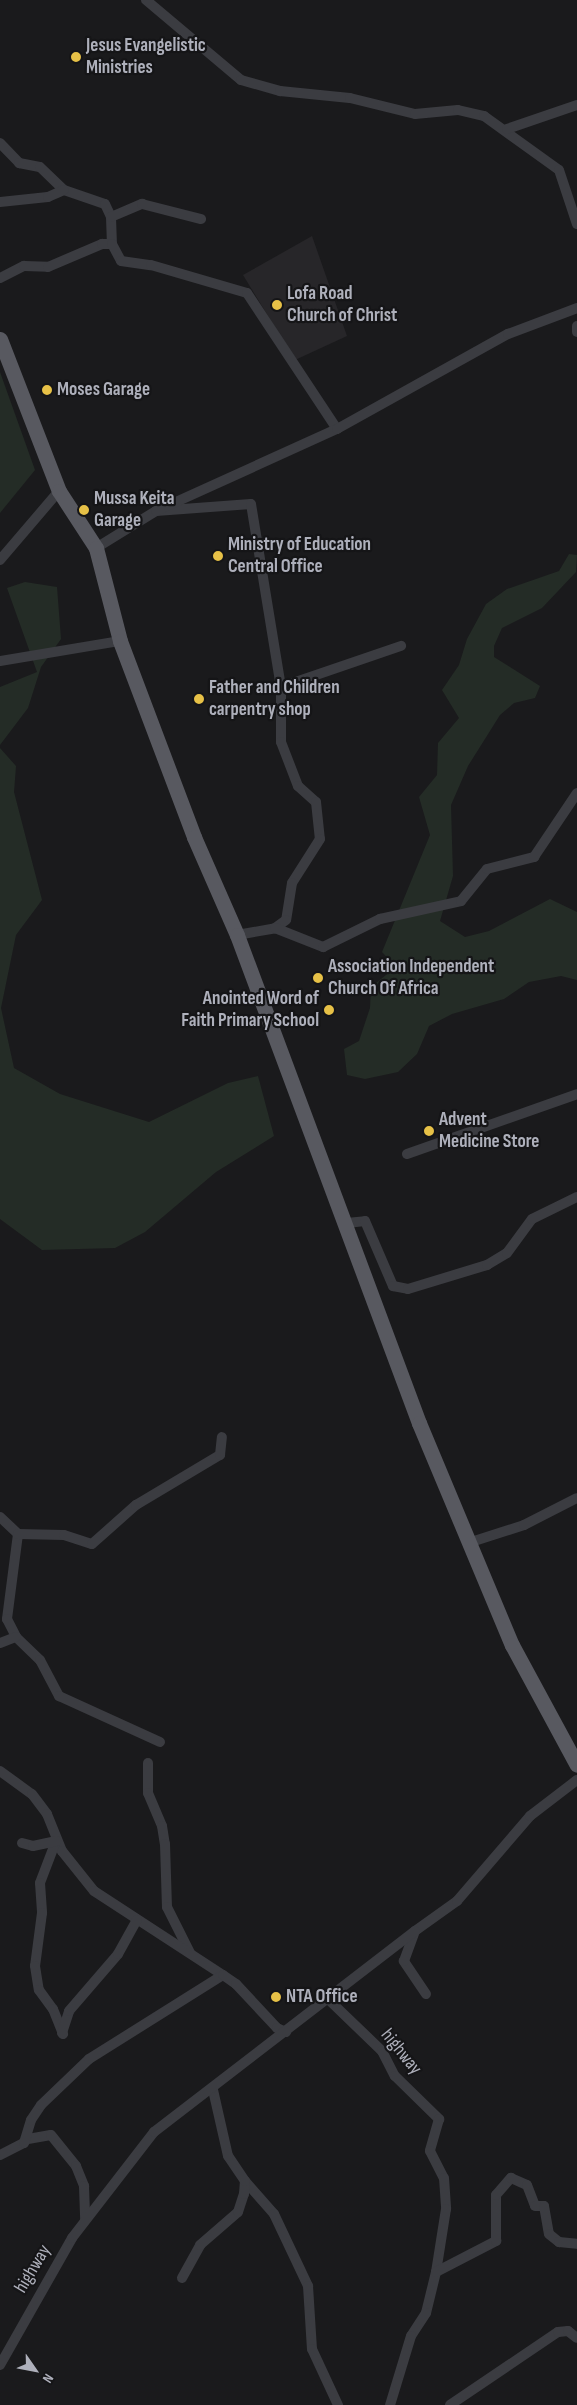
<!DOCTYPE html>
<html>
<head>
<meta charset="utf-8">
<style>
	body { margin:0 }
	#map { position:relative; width:577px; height:2405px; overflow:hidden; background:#1a1a1c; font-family:"Sofia Sans Condensed",sans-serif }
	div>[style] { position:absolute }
	.built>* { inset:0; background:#272629 }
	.green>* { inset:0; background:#242c26 }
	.minor>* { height:10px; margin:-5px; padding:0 5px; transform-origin:5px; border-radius:5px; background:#3b3c41 }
	.primary>* { height:15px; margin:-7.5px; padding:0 7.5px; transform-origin:7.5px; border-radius:7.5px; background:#585960 }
	.dots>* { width:14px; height:14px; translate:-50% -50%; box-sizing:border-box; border:2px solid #151517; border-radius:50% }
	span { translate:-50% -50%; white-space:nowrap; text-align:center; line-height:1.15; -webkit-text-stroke:4.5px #151517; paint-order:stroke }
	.poi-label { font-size:19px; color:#aeb0bb; font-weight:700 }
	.left { translate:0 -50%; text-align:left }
	.right { translate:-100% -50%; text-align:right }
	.street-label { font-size:19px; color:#aeb0bb }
	.north { position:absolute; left:10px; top:2345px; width:50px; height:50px; -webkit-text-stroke:4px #151517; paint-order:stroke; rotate:123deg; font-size:14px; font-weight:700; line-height:20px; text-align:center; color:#aeb0bb }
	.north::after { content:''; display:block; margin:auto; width:18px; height:22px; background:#aeb0bb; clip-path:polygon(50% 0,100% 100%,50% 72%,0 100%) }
</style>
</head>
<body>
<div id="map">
	<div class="built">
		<div style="clip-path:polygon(312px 236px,347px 336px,295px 360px,243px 275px)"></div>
	</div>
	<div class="green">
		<div style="clip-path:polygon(0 372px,35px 470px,0 513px)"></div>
		<div style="clip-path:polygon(569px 554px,577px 555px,576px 572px,542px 608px,502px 628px,494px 646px,494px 657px,540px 686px,535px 698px,514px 703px,500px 715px,468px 766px,451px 805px,453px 876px,440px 921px,465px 937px,489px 931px,550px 899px,577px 912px,577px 980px,561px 976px,529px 982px,504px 999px,452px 1014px,429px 1026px,417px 1054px,398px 1072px,365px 1079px,347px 1075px,344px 1049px,359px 1041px,370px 1008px,371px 987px,396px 967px,382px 952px,430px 835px,419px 797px,437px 775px,438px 743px,459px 718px,442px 690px,459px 665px,467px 639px,486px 604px,507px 589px,559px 571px)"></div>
		<div style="clip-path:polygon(25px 582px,57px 587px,61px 639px,41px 667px,28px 708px,0 745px,0 687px,37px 672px,7px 588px)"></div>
		<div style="clip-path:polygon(0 748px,16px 766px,14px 792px,42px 900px,16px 935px,1px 1008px,14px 1068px,60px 1094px,149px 1122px,228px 1083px,258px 1076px,274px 1136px,216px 1172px,145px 1232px,115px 1248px,42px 1250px,0 1219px)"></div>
	</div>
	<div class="minor">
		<div style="left:146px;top:0;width:124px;rotate:40.1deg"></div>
		<div style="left:241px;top:80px;width:41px;rotate:15.8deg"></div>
		<div style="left:280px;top:91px;width:70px;rotate:5.7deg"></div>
		<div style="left:350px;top:98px;width:67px;rotate:13.8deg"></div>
		<div style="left:415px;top:114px;width:43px;rotate:-5.3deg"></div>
		<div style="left:458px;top:110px;width:27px;rotate:13deg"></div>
		<div style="left:484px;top:116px;width:92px;rotate:35.8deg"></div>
		<div style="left:559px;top:170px;width:57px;rotate:71.6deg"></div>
		<div style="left:507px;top:129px;width:74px;rotate:-18.9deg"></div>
		<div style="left:0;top:143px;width:28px;rotate:46deg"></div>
		<div style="left:19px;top:163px;width:21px;rotate:11deg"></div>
		<div style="left:40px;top:167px;width:33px;rotate:44deg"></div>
		<div style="left:64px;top:190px;width:43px;rotate:18.9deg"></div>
		<div style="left:105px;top:204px;width:14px;rotate:65deg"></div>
		<div style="left:111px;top:217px;width:27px;rotate:88deg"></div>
		<div style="left:0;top:202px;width:48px;rotate:-5.9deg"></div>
		<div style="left:48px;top:197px;width:17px;rotate:-24deg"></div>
		<div style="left:111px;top:217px;width:34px;rotate:-23deg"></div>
		<div style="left:142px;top:204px;width:61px;rotate:14.3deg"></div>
		<div style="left:0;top:278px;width:27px;rotate:-27deg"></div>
		<div style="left:24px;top:266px;width:24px;rotate:2deg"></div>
		<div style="left:48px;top:267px;width:59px;rotate:-23.1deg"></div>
		<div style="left:102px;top:244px;width:10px"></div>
		<div style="left:112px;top:244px;width:19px;rotate:62deg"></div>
		<div style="left:121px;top:261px;width:30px;rotate:8deg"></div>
		<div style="left:151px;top:265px;width:100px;rotate:16.3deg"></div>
		<div style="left:247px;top:293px;width:163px;rotate:56.5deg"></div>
		<div style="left:577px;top:326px;width:6px;rotate:90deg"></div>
		<div style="left:156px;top:511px;width:95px;rotate:-4.2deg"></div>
		<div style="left:251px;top:504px;width:185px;rotate:80.7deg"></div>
		<div style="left:281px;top:687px;width:55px;rotate:90deg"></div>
		<div style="left:281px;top:742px;width:47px;rotate:68.9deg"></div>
		<div style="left:298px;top:786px;width:24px;rotate:42deg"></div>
		<div style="left:316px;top:802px;width:37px;rotate:84deg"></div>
		<div style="left:320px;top:839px;width:52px;rotate:122.5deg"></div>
		<div style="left:292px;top:883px;width:37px;rotate:99deg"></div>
		<div style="left:286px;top:920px;width:14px;rotate:144deg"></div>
		<div style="left:96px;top:548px;width:70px;rotate:-31.7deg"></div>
		<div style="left:156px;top:511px;width:199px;rotate:-24.4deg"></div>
		<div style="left:337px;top:429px;width:196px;rotate:-29.1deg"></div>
		<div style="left:508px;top:334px;width:74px;rotate:-20.6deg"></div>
		<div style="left:0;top:560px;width:91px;rotate:-49.5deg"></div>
		<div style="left:0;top:661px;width:122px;rotate:-9.5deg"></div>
		<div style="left:281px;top:687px;width:127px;rotate:-18.9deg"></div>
		<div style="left:237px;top:935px;width:39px;rotate:-10deg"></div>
		<div style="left:275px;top:928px;width:52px;rotate:21.6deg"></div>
		<div style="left:323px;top:947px;width:64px;rotate:-26.2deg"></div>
		<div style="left:380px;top:919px;width:83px;rotate:-12.5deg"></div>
		<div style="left:461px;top:901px;width:41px;rotate:-50.9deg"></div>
		<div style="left:487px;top:869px;width:49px;rotate:-14.3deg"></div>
		<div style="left:534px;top:857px;width:77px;rotate:-56.1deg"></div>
		<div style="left:407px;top:1154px;width:180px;rotate:-19.4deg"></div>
		<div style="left:347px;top:1223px;width:18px;rotate:-6deg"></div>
		<div style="left:365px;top:1221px;width:71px;rotate:66.7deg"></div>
		<div style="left:393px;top:1286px;width:15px;rotate:11deg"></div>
		<div style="left:408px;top:1289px;width:83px;rotate:-16.9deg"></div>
		<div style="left:487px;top:1265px;width:23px;rotate:-31deg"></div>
		<div style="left:507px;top:1253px;width:42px;rotate:-53.7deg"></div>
		<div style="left:532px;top:1219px;width:50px;rotate:-26.1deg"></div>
		<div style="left:0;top:1517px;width:25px;rotate:43deg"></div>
		<div style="left:18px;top:1534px;width:86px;rotate:97.4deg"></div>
		<div style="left:7px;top:1619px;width:20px;rotate:63deg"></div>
		<div style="left:16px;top:1637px;width:33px;rotate:44deg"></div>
		<div style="left:40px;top:1660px;width:41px;rotate:62.2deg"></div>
		<div style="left:59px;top:1696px;width:111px;rotate:24.5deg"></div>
		<div style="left:18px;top:1534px;width:46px;rotate:1.2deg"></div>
		<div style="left:64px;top:1535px;width:29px;rotate:18deg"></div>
		<div style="left:92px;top:1544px;width:59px;rotate:-41.6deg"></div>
		<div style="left:136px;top:1505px;width:98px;rotate:-30.8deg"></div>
		<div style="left:220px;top:1455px;width:18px;rotate:-84deg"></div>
		<div style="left:468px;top:1543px;width:59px;rotate:-17.8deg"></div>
		<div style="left:524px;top:1525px;width:59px;rotate:-27deg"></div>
		<div style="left:0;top:1643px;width:17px;rotate:-21deg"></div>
		<div style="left:148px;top:1763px;width:30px;rotate:90deg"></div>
		<div style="left:148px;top:1793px;width:36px;rotate:67deg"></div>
		<div style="left:162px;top:1826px;width:18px;rotate:81deg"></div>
		<div style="left:165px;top:1844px;width:63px;rotate:88.2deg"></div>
		<div style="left:167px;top:1907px;width:51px;rotate:63.4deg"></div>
		<div style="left:0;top:1771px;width:39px;rotate:36deg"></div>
		<div style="left:32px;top:1794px;width:25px;rotate:53deg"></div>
		<div style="left:47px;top:1814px;width:40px;rotate:68deg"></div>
		<div style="left:62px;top:1851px;width:51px;rotate:51.3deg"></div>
		<div style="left:94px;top:1891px;width:154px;rotate:33.1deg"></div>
		<div style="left:56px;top:1841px;width:45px;rotate:110.9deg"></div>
		<div style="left:40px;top:1883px;width:30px;rotate:86deg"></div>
		<div style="left:42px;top:1913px;width:53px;rotate:97.5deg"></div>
		<div style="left:35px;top:1966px;width:24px;rotate:81deg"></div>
		<div style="left:39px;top:1990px;width:24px;rotate:54deg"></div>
		<div style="left:53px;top:2009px;width:27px;rotate:68deg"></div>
		<div style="left:22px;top:1843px;width:11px;rotate:15deg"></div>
		<div style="left:33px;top:1846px;width:24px;rotate:-12deg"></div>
		<div style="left:426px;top:1994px;width:40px;rotate:-124deg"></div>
		<div style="left:404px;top:1961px;width:32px;rotate:-70deg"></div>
		<div style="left:415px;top:1931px;width:52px;rotate:-35.5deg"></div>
		<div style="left:457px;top:1901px;width:112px;rotate:-49.3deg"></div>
		<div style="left:530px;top:1816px;width:59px;rotate:-37.5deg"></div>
		<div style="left:329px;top:2000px;width:74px;rotate:43.9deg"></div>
		<div style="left:382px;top:2051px;width:28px;rotate:63deg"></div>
		<div style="left:395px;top:2076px;width:62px;rotate:44.3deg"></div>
		<div style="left:439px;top:2119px;width:33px;rotate:106deg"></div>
		<div style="left:430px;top:2151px;width:30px;rotate:63deg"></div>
		<div style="left:444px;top:2178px;width:31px;rotate:86deg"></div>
		<div style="left:446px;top:2209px;width:64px;rotate:99deg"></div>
		<div style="left:436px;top:2272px;width:42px;rotate:103.7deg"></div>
		<div style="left:426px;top:2313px;width:27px;rotate:123deg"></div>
		<div style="left:411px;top:2336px;width:72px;rotate:106.9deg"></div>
		<div style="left:62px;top:2033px;width:23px;rotate:-72deg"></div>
		<div style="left:69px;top:2011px;width:75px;rotate:-49.3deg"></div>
		<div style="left:118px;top:1954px;width:39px;rotate:-61deg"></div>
		<div style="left:28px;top:2139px;width:23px;rotate:-10deg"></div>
		<div style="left:51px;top:2135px;width:40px;rotate:51deg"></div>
		<div style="left:76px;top:2166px;width:22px;rotate:68deg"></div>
		<div style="left:84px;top:2186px;width:34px;rotate:88deg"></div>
		<div style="left:0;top:2155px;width:27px;rotate:-27deg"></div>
		<div style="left:24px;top:2143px;width:24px;rotate:-73deg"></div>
		<div style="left:31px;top:2120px;width:18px;rotate:-56deg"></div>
		<div style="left:41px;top:2105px;width:66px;rotate:-43.8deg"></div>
		<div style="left:89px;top:2059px;width:158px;rotate:-32.1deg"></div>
		<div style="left:223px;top:1975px;width:16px;rotate:35deg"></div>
		<div style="left:236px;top:1984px;width:60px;rotate:47deg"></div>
		<div style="left:277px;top:2028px;width:10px;rotate:24deg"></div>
		<div style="left:245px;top:2181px;width:44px;rotate:48.7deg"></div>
		<div style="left:274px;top:2214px;width:80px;rotate:64.7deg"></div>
		<div style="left:308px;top:2286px;width:63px;rotate:86.4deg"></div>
		<div style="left:312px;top:2349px;width:62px;rotate:65.1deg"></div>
		<div style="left:436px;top:2272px;width:68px;rotate:-27.3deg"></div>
		<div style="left:496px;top:2241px;width:46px;rotate:-90deg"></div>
		<div style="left:496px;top:2195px;width:23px;rotate:-49deg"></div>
		<div style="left:511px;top:2178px;width:17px;rotate:24deg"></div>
		<div style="left:527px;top:2185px;width:22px;rotate:69deg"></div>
		<div style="left:535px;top:2206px;width:9px"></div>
		<div style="left:544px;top:2206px;width:28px;rotate:80deg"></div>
		<div style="left:549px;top:2234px;width:13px;rotate:39deg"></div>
		<div style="left:559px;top:2242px;width:18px;rotate:6deg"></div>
		<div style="left:182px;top:2278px;width:38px;rotate:-61deg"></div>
		<div style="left:200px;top:2245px;width:50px;rotate:-41deg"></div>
		<div style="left:238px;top:2212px;width:19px;rotate:-72deg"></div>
		<div style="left:244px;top:2194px;width:13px;rotate:-86deg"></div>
		<div style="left:245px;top:2181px;width:30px;rotate:-124deg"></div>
		<div style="left:228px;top:2156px;width:68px;rotate:-102.8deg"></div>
		<div style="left:0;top:2365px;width:146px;rotate:-60.4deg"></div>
		<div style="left:72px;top:2238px;width:134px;rotate:-52.3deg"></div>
		<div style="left:154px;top:2132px;width:329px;rotate:-37.6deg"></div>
		<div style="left:450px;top:2405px;width:130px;rotate:-34.1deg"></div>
		<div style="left:558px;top:2332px;width:10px;rotate:-6deg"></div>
		<div style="left:568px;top:2331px;width:11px;rotate:38deg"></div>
	</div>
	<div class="primary">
		<div style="left:0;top:339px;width:163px;rotate:68.8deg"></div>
		<div style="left:59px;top:491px;width:68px;rotate:57deg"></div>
		<div style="left:96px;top:548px;width:96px;rotate:75.5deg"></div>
		<div style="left:120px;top:641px;width:210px;rotate:69.3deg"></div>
		<div style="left:194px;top:837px;width:107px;rotate:66.3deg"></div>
		<div style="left:237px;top:935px;width:521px;rotate:69.55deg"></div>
		<div style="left:419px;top:1423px;width:241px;rotate:67.3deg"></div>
		<div style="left:512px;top:1645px;width:136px;rotate:61.6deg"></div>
	</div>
	<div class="dots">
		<div style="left:76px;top:57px;background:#e7c147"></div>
		<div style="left:277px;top:305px;background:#e7c147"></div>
		<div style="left:47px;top:390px;background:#e7c147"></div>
		<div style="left:84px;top:510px;background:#e7c147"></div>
		<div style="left:218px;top:556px;background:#e7c147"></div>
		<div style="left:199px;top:699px;background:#e7c147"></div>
		<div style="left:318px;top:978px;background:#e7c147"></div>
		<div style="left:329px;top:1010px;background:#e7c147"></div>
		<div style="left:429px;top:1131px;background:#e7c147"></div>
		<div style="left:276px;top:1997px;background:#e7c147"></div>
	</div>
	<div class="poi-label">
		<span class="left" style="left:86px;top:57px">Jesus Evangelistic<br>Ministries</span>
		<span class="left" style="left:287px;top:305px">Lofa Road<br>Church of Christ</span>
		<span class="left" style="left:57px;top:390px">Moses Garage</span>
		<span class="left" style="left:94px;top:510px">Mussa Keita<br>Garage</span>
		<span class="left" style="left:228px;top:556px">Ministry of Education<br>Central Office</span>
		<span class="left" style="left:209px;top:699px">Father and Children<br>carpentry shop</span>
		<span class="left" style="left:328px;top:978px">Association Independent<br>Church Of Africa</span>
		<span class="right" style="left:319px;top:1010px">Anointed Word of<br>Faith Primary School</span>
		<span class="left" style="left:439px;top:1131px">Advent<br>Medicine Store</span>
		<span class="left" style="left:286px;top:1997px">NTA Office</span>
	</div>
	<div class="street-label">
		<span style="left:401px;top:2052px;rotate:51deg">highway</span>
		<span style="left:33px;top:2269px;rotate:-59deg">highway</span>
	</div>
	<div class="north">N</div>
</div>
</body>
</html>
